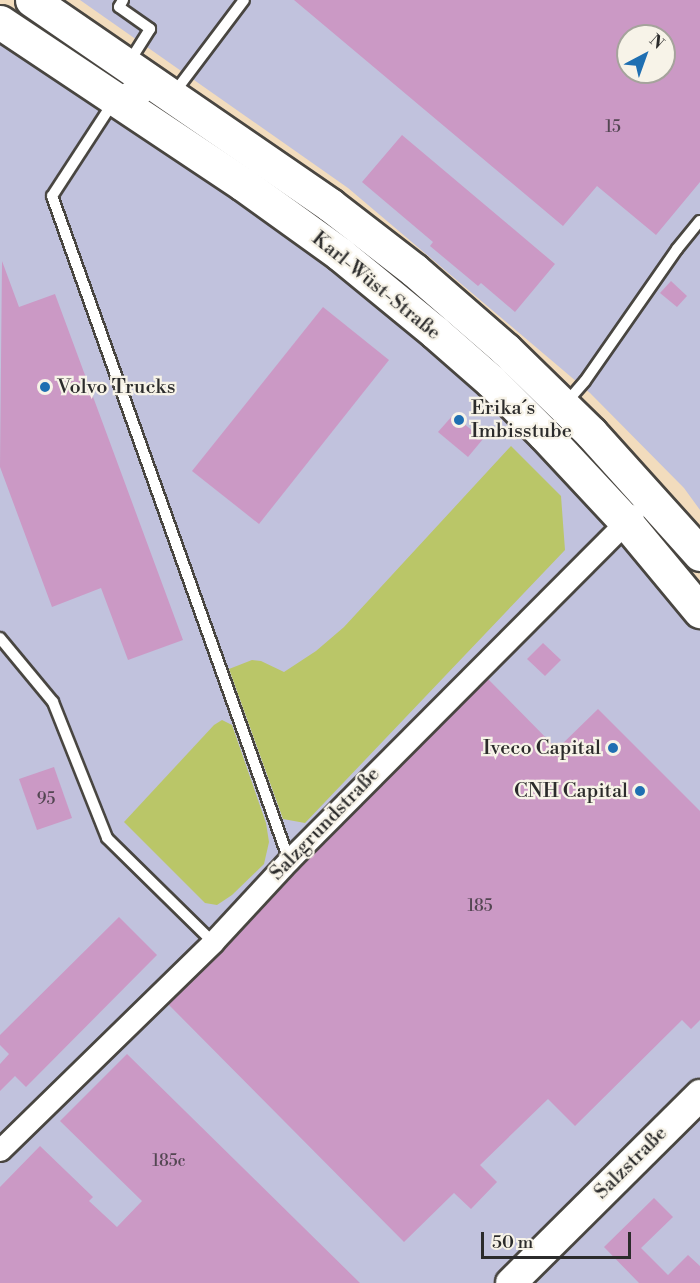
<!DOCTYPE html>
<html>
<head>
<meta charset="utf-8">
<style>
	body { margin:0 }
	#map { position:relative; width:700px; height:1283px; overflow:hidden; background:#f2dcbd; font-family:"Libre Bodoni",serif }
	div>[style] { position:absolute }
	.industrial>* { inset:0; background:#c1c2dd }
	.green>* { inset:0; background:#bac668 }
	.building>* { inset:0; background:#cb99c5 }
	.roads { filter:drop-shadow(2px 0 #494641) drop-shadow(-2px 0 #494641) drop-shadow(0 2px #494641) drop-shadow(0 -2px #494641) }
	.lane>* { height:10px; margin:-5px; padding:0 5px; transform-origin:5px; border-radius:5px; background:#fff }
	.street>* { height:21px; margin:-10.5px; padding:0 10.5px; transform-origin:10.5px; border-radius:10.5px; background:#fff }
	.secondary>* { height:30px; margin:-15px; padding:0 15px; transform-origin:15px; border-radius:15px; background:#fff }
	.primary>* { height:33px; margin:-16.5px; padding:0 16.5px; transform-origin:16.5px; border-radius:16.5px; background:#fff }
	.dots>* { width:16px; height:16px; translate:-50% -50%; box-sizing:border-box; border:3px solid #f7f3e8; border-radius:50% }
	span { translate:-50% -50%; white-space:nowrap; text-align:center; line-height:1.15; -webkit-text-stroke:4.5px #f7f3e8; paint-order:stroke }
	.number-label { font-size:16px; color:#534652 }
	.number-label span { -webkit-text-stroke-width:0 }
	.street-label { font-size:20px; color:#2b2b2b }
	.poi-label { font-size:20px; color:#2b2b2b }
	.left { translate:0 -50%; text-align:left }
	.right { translate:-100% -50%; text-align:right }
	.north { position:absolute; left:616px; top:24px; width:60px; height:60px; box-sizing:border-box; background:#f7f3e8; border:2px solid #a5a39c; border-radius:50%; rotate:41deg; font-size:16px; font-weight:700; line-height:24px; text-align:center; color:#2b2b2b }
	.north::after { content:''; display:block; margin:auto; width:21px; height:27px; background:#1f6fb2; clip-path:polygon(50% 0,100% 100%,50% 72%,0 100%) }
	.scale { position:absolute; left:481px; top:1232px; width:150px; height:27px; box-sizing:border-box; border:3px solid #2b2b2b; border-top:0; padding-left:8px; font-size:18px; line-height:21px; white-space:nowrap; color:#2b2b2b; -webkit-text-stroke:4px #f7f3e8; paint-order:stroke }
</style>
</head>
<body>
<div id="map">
	<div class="industrial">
		<div style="clip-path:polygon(evenodd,80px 0,700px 0,700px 510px,684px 488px,590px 393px,348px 188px,80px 0,628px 36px,664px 36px,664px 72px,628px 72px,628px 36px)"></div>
		<div style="clip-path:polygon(0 7px,476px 348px,604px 471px,700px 588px,700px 1283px,0 1283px)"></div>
	</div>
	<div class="green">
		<div style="clip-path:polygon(511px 446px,561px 496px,565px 550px,305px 823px,283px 819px,229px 669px,252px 660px,261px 661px,284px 672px,316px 651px,344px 627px)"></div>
		<div style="clip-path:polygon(222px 720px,232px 725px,266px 823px,269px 842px,264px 864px,232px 895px,217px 905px,205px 903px,124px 822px,214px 725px)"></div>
	</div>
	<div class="building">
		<div style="clip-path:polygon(evenodd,294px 0,700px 0,700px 182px,656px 235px,597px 186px,563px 226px,294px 0,628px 36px,664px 36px,664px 72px,628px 72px,628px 36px)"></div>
		<div style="clip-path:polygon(402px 135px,555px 264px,515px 312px,481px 283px,478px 286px,430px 246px,433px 242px,362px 182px)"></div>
		<div style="clip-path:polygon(2px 261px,19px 307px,55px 294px,183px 640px,128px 660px,101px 588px,52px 607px,0 467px)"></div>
		<div style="clip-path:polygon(671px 281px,687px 296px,677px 307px,660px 293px)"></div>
		<div style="clip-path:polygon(323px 307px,389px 360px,259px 524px,192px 471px)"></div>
		<div style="clip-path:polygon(453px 415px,483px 439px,468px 457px,438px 432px)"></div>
		<div style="clip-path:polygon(543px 643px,561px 660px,545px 676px,527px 659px)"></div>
		<div style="clip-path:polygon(488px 679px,557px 749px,598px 709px,700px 811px,700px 1020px,691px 1029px,682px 1020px,575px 1126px,548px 1099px,480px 1165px,497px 1182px,471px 1209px,454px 1193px,404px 1242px,168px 1004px,222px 951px,298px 869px)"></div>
		<div style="clip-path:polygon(54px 767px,72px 818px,37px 830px,19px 779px)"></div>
		<div style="clip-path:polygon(119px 917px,157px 955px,26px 1087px,15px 1076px,0 1091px,0 1064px,9px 1054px,0 1045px,0 1035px)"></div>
		<div style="clip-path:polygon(127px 1054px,360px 1283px,0 1283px,0 1187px,40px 1146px,93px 1197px,89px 1201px,117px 1227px,142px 1201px,60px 1121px)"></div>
		<div style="clip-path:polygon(654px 1198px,673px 1217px,641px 1248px,668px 1275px,688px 1255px,700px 1266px,700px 1283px,639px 1283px,604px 1247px)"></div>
	</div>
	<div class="roads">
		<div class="lane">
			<div style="left:123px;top:0;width:8px;rotate:120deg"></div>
			<div style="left:119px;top:7px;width:38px;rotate:35deg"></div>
			<div style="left:150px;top:29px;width:41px;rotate:122.2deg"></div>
			<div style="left:174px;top:93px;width:116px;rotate:-53deg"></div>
			<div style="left:145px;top:98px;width:21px;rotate:-152deg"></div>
			<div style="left:126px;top:88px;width:14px;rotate:135deg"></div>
			<div style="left:116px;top:98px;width:117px;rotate:123.1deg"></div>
			<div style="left:52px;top:196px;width:705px;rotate:70.36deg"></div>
			<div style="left:565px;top:404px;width:30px;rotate:-49deg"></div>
			<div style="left:585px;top:381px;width:161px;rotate:-55.1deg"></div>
			<div style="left:677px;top:249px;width:36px;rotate:-51deg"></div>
			<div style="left:0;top:638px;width:83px;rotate:50.4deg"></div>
			<div style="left:53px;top:702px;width:146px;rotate:68.3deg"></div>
			<div style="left:107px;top:838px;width:148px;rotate:44.5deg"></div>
		</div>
		<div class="street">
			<div style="left:0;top:1150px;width:298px;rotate:-44.3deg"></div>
			<div style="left:213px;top:942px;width:112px;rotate:-47.2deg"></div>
			<div style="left:289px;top:860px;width:487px;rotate:-45.1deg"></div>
		</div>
		<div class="secondary">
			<div style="left:511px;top:1283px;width:267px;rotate:-44.8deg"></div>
		</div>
		<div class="primary">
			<div style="left:32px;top:0;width:362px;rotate:34.5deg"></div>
			<div style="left:330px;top:205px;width:106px;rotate:37.7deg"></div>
			<div style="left:414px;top:270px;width:121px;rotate:41deg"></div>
			<div style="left:505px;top:349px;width:120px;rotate:44.3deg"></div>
			<div style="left:591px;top:433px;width:163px;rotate:48deg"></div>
			<div style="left:0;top:22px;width:292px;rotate:33.7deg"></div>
			<div style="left:243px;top:184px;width:120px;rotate:35.8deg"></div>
			<div style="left:340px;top:254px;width:123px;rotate:39.4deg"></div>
			<div style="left:435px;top:332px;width:74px;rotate:41.2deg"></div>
			<div style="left:491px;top:381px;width:75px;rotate:45deg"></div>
			<div style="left:544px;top:434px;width:120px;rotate:47deg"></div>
			<div style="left:626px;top:522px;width:116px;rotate:50.3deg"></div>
		</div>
	</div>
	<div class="dots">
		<div style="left:45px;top:387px;background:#1f6fb2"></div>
		<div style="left:459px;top:420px;background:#1f6fb2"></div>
		<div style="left:613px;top:748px;background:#1f6fb2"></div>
		<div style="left:640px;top:791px;background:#1f6fb2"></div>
	</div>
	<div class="number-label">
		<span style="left:613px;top:127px">15</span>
		<span style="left:46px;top:799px">95</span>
		<span style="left:480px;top:906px">185</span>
		<span style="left:169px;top:1161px">185c</span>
	</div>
	<div class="street-label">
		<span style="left:376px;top:286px;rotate:39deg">Karl-Wüst-Straße</span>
		<span style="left:325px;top:824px;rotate:-46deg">Salzgrundstraße</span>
		<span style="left:631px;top:1163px;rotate:-45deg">Salzstraße</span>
	</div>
	<div class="poi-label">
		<span class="left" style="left:57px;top:387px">Volvo Trucks</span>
		<span class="left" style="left:471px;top:420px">Erika´s<br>Imbisstube</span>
		<span class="right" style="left:601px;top:748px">Iveco Capital</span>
		<span class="right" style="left:628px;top:791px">CNH Capital</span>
	</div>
	<div class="north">N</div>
	<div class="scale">50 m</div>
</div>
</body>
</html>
